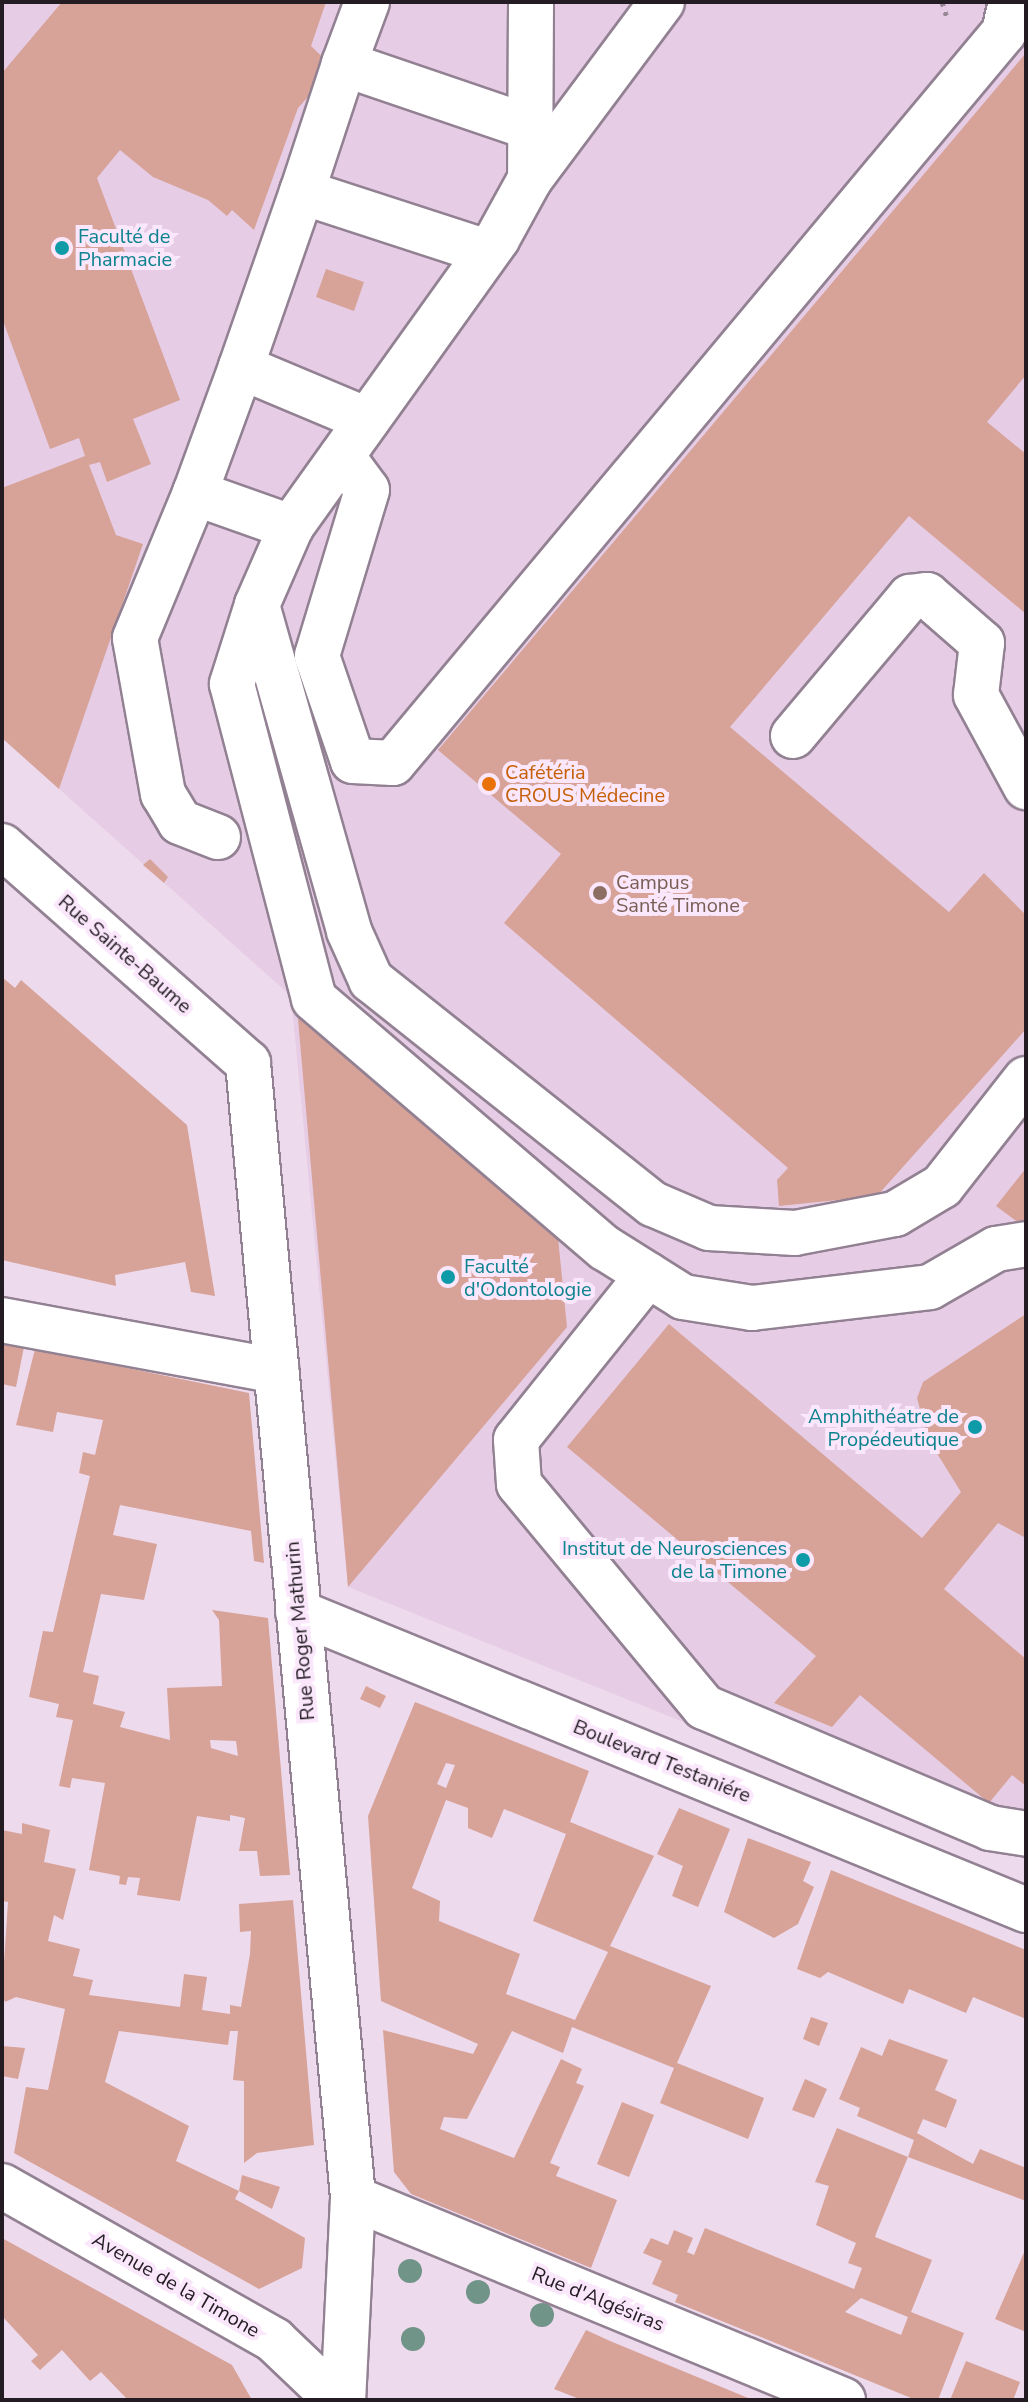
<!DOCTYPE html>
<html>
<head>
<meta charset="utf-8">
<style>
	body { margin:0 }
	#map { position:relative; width:1028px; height:2402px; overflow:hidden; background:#eedaed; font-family:"Nunito Sans",sans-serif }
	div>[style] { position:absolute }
	.built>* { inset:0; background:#e6cde5 }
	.building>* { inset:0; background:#d7a298 }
	.path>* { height:5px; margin-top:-2.5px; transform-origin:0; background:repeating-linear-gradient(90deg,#988997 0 4px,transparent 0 10px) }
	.roads { filter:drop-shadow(2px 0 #928192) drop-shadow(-2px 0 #928192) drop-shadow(0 2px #928192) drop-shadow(0 -2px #928192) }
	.minor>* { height:44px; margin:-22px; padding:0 22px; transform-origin:22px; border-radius:22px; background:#fff }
	.trees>* { width:24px; height:24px; margin:-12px; border-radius:50%; background:#719488 }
	.dots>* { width:22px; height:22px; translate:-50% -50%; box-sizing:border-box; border:4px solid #fbe7fb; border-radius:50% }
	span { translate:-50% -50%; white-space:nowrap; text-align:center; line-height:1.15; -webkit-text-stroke:8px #fbe7fb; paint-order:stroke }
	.culture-label { font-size:20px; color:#0d838f }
	.left { translate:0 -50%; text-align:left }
	.right { translate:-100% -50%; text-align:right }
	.food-label { font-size:20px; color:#c56008 }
	.education-label { font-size:20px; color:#785e54 }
	.street-label { font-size:20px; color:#231c23 }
	.frame { position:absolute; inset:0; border:4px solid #231c23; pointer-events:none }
</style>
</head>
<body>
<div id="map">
	<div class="built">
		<div style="clip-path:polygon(2px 2px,1026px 2px,1026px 1860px,348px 1587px,291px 996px,2px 738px)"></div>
	</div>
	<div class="building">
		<div style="clip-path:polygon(62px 2px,326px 2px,311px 46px,334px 68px,298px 108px,254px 230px,232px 210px,227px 216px,208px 200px,153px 177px,120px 150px,97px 178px,180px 400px,133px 419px,151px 464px,107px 482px,100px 462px,89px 465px,116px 535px,143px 544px,59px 789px,2px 738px,2px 488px,85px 456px,79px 438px,50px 449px,2px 318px,2px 73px)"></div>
		<div style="clip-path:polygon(1026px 53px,1026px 375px,987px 422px,1026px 454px,1026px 614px,909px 516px,730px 727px,949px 912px,984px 873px,1026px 915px,1026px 1029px,877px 1196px,779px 1206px,777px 1180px,788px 1168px,504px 923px,561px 854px,438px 750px)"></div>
		<div style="clip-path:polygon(326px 269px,364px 282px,354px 311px,316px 297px)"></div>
		<div style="clip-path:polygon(150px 859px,168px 877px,164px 883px,143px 865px)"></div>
		<div style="clip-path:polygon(2px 977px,15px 988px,21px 980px,187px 1125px,215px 1296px,191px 1292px,185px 1262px,115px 1275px,116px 1286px,2px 1260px)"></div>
		<div style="clip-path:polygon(297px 1008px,557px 1228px,567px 1327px,348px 1587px)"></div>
		<div style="clip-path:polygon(1026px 1168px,1026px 1228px,996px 1206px)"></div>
		<div style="clip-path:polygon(1026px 1314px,1026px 1538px,998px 1523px,944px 1589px,1026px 1659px,1026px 1786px,1012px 1775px,989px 1803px,860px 1695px,832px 1727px,774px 1703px,816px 1656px,567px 1447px,669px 1324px,922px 1538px,961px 1492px,928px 1439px,917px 1398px,923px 1382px)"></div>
		<div style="clip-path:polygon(2px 1342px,24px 1347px,16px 1387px,2px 1384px)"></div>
		<div style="clip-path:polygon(evenodd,35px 1349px,249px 1393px,264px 1563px,254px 1561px,251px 1531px,120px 1505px,113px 1535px,157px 1544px,144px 1600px,101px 1594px,83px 1672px,99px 1676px,93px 1704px,125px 1712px,120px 1727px,170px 1740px,167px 1688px,222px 1686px,219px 1620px,212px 1610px,268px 1618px,290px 1875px,260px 1876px,257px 1851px,239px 1851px,245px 1818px,230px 1815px,230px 1821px,197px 1816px,180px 1901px,137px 1895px,140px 1878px,128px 1877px,126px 1885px,119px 1884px,120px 1876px,89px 1870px,105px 1783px,72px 1778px,70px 1788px,59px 1786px,73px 1720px,56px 1717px,59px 1704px,29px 1697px,43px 1631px,53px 1632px,90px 1476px,79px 1473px,83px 1452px,95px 1455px,103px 1420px,57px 1412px,53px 1432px,16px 1425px,35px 1349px,210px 1740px,236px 1741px,238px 1756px,211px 1748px,210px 1740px)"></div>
		<div style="clip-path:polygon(366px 1686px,386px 1696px,380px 1708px,360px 1699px)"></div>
		<div style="clip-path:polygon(evenodd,415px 1702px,589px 1771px,570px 1822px,654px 1856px,610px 1946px,711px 1986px,677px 2063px,764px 2098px,748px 2139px,660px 2103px,674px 2068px,572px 2027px,563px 2053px,512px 2031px,467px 2119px,444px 2117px,440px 2129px,514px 2158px,561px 2059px,582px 2069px,576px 2083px,584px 2086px,550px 2163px,560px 2167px,556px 2176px,617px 2200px,591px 2268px,411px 2194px,394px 2172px,383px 2030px,473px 2054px,478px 2044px,381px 2001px,368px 1816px,415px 1702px,446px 1763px,455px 1765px,446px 1788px,437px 1784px,446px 1763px,415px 1702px,446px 1800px,468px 1808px,468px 1828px,492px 1838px,504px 1809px,566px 1834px,533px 1921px,608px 1952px,575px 2020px,506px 1994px,520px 1954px,439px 1921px,440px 1901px,412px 1888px,446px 1800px)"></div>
		<div style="clip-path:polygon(679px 1808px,730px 1829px,698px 1907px,672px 1896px,683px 1866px,657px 1854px)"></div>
		<div style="clip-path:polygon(22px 1823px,50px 1830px,44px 1862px,76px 1869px,63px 1920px,54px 1915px,48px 1941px,80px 1949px,73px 1976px,93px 1980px,89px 1995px,180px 2007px,184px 1974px,207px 1977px,202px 2010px,230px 2014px,230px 2005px,241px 2007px,250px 1954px,251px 1931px,240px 1932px,239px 1904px,293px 1900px,314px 2145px,257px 2153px,244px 2163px,244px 2081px,233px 2080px,238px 2031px,230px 2031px,228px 2045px,119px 2031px,105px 2082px,189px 2126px,176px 2161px,239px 2191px,242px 2175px,280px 2187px,272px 2209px,239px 2191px,235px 2199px,305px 2238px,302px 2268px,259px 2289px,14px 2153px,26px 2087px,48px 2090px,65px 2009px,16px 1997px,5px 2002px,2px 1993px,8px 1902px,2px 1901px,2px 1830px,22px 1834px)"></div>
		<div style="clip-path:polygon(748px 1838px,811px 1862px,803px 1881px,814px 1887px,798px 1924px,774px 1938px,724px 1912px)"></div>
		<div style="clip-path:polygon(831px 1870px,1026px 1950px,1026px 2019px,973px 1997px,966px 2013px,909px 1989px,903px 2004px,828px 1972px,820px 1978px,797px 1969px)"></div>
		<div style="clip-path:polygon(811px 2017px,828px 2023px,819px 2046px,803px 2039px)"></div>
		<div style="clip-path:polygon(evenodd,889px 2039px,948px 2060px,935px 2090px,957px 2100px,946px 2128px,923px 2119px,917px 2133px,973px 2164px,980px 2149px,1026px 2168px,1026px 2201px,908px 2157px,877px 2231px,875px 2237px,932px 2260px,911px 2312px,964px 2333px,938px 2400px,916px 2400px,675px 2302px,678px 2295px,652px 2284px,662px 2261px,643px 2253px,651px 2238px,668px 2245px,674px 2230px,693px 2238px,687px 2252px,694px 2255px,705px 2228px,854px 2289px,862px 2268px,848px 2263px,856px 2243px,816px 2225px,829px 2186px,815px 2182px,837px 2128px,908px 2157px,914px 2140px,857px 2116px,860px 2108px,839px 2099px,861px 2047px,882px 2056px,889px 2039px,861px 2298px,908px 2317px,901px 2335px,845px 2312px,861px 2298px)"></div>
		<div style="clip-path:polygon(2px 2046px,25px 2048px,18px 2079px,2px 2076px)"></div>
		<div style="clip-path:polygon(805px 2079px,827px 2089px,814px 2118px,792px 2110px)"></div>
		<div style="clip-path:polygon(622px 2102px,654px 2115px,629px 2177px,597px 2164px)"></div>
		<div style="clip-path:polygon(2px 2238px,232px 2365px,252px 2400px,128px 2400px,101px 2372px,90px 2381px,62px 2350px,40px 2370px,31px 2361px,38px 2355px,2px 2316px)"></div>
		<div style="clip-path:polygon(1026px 2248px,1026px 2332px,995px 2319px)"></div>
		<div style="clip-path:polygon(586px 2330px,610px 2341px,753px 2400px,582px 2400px,554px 2389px)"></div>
		<div style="clip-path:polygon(966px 2361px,1020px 2382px,1013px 2400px,950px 2400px)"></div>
	</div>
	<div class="path">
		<div style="left:942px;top:2px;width:19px;rotate:72deg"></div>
	</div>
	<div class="roads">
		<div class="minor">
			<div style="left:531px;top:2px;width:177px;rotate:90.3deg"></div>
			<div style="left:530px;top:179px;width:68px;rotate:118.8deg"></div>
			<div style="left:497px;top:239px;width:354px;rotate:125.6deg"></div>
			<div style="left:291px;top:527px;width:85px;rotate:113.6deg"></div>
			<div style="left:257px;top:605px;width:339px;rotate:74.2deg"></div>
			<div style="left:349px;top:931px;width:54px;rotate:65.8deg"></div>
			<div style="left:371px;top:980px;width:360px;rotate:38.5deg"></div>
			<div style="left:653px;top:1204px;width:61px;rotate:23.2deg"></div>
			<div style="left:709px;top:1228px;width:86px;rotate:3.3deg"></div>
			<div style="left:795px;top:1233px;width:102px;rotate:-10.8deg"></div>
			<div style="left:895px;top:1214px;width:55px;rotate:-30.8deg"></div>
			<div style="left:942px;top:1186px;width:136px;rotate:-51.9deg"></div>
			<div style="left:344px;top:64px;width:66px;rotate:-69.6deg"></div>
			<div style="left:530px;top:179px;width:221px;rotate:-53.3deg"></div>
			<div style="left:302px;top:192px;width:135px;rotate:-71.8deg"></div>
			<div style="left:344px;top:64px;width:199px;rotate:18.8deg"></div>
			<div style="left:241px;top:367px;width:185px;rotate:-70.8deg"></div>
			<div style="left:302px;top:192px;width:194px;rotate:18deg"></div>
			<div style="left:342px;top:456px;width:42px;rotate:53.7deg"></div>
			<div style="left:367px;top:490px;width:173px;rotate:106.8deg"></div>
			<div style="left:317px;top:656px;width:111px;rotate:71.1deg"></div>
			<div style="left:353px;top:761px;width:40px;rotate:2.9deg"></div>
			<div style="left:393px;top:763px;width:953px;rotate:-50.11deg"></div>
			<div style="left:1004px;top:32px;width:31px;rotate:-77deg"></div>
			<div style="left:195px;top:493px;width:134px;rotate:-69.9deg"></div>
			<div style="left:241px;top:367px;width:137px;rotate:22.8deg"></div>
			<div style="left:257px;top:605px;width:83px;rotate:107.6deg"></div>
			<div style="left:232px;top:684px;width:325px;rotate:75.4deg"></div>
			<div style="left:314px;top:999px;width:383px;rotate:40.6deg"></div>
			<div style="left:605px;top:1248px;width:92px;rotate:32.1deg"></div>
			<div style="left:683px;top:1297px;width:70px;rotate:9.1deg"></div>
			<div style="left:752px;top:1308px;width:179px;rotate:-6.7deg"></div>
			<div style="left:930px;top:1287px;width:76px;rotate:-29.9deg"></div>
			<div style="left:996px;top:1249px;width:30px;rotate:-9deg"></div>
			<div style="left:793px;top:736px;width:182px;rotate:-49.9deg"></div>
			<div style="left:910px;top:597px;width:17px;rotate:-7deg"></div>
			<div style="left:927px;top:595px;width:73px;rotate:41.1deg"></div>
			<div style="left:982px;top:643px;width:52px;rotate:96.6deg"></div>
			<div style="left:976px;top:695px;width:105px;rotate:61.5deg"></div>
			<div style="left:218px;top:837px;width:41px;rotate:-158.5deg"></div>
			<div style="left:180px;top:822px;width:33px;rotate:-121deg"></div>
			<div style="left:163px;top:794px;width:158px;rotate:-100.2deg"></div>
			<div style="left:135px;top:638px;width:157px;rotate:-67.5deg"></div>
			<div style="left:195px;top:493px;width:102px;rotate:19.5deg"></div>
			<div style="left:2px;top:846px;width:328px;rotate:41.4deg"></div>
			<div style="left:248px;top:1063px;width:1140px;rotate:84.71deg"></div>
			<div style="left:353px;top:2198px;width:202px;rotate:92.8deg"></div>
			<div style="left:648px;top:1275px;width:211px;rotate:128.7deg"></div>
			<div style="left:516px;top:1440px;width:44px;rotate:86.1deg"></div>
			<div style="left:519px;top:1484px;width:290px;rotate:50.3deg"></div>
			<div style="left:704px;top:1707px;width:311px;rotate:22.9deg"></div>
			<div style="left:990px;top:1828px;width:36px;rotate:9deg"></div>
			<div style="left:2px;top:1320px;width:279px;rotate:10.5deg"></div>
			<div style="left:298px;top:1612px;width:787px;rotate:22.26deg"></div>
			<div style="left:2px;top:2186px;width:313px;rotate:29.5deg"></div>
			<div style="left:274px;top:2340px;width:87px;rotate:43.6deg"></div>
			<div style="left:353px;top:2198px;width:530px;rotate:22.4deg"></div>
		</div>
	</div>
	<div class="trees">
		<div style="left:410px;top:2271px"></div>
		<div style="left:478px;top:2292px"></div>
		<div style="left:542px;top:2315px"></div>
		<div style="left:413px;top:2339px"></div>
	</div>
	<div class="dots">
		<div style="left:62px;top:248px;background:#0f9aa8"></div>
		<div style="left:489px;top:784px;background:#e8710a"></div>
		<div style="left:600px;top:893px;background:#8d6e63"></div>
		<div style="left:448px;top:1277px;background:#0f9aa8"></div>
		<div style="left:975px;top:1427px;background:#0f9aa8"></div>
		<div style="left:803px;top:1560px;background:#0f9aa8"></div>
	</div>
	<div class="culture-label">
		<span class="left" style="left:78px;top:248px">Faculté de<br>Pharmacie</span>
		<span class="left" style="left:464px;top:1278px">Faculté<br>d'Odontologie</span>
		<span class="right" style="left:959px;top:1428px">Amphithéatre de<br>Propédeutique</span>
		<span class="right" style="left:787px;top:1560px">Institut de Neurosciences<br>de la Timone</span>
	</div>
	<div class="food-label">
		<span class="left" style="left:505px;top:784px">Cafétéria<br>CROUS Médecine</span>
	</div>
	<div class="education-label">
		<span class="left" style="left:616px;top:894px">Campus<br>Santé Timone</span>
	</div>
	<div class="street-label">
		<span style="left:125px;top:954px;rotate:41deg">Rue Sainte-Baume</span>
		<span style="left:300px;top:1631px;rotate:-95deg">Rue Roger Mathurin</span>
		<span style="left:662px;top:1761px;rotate:22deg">Boulevard Testaniére</span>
		<span style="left:176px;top:2285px;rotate:30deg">Avenue de la Timone</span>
		<span style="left:598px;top:2299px;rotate:22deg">Rue d'Algésiras</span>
	</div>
	<div class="frame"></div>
</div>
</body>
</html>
